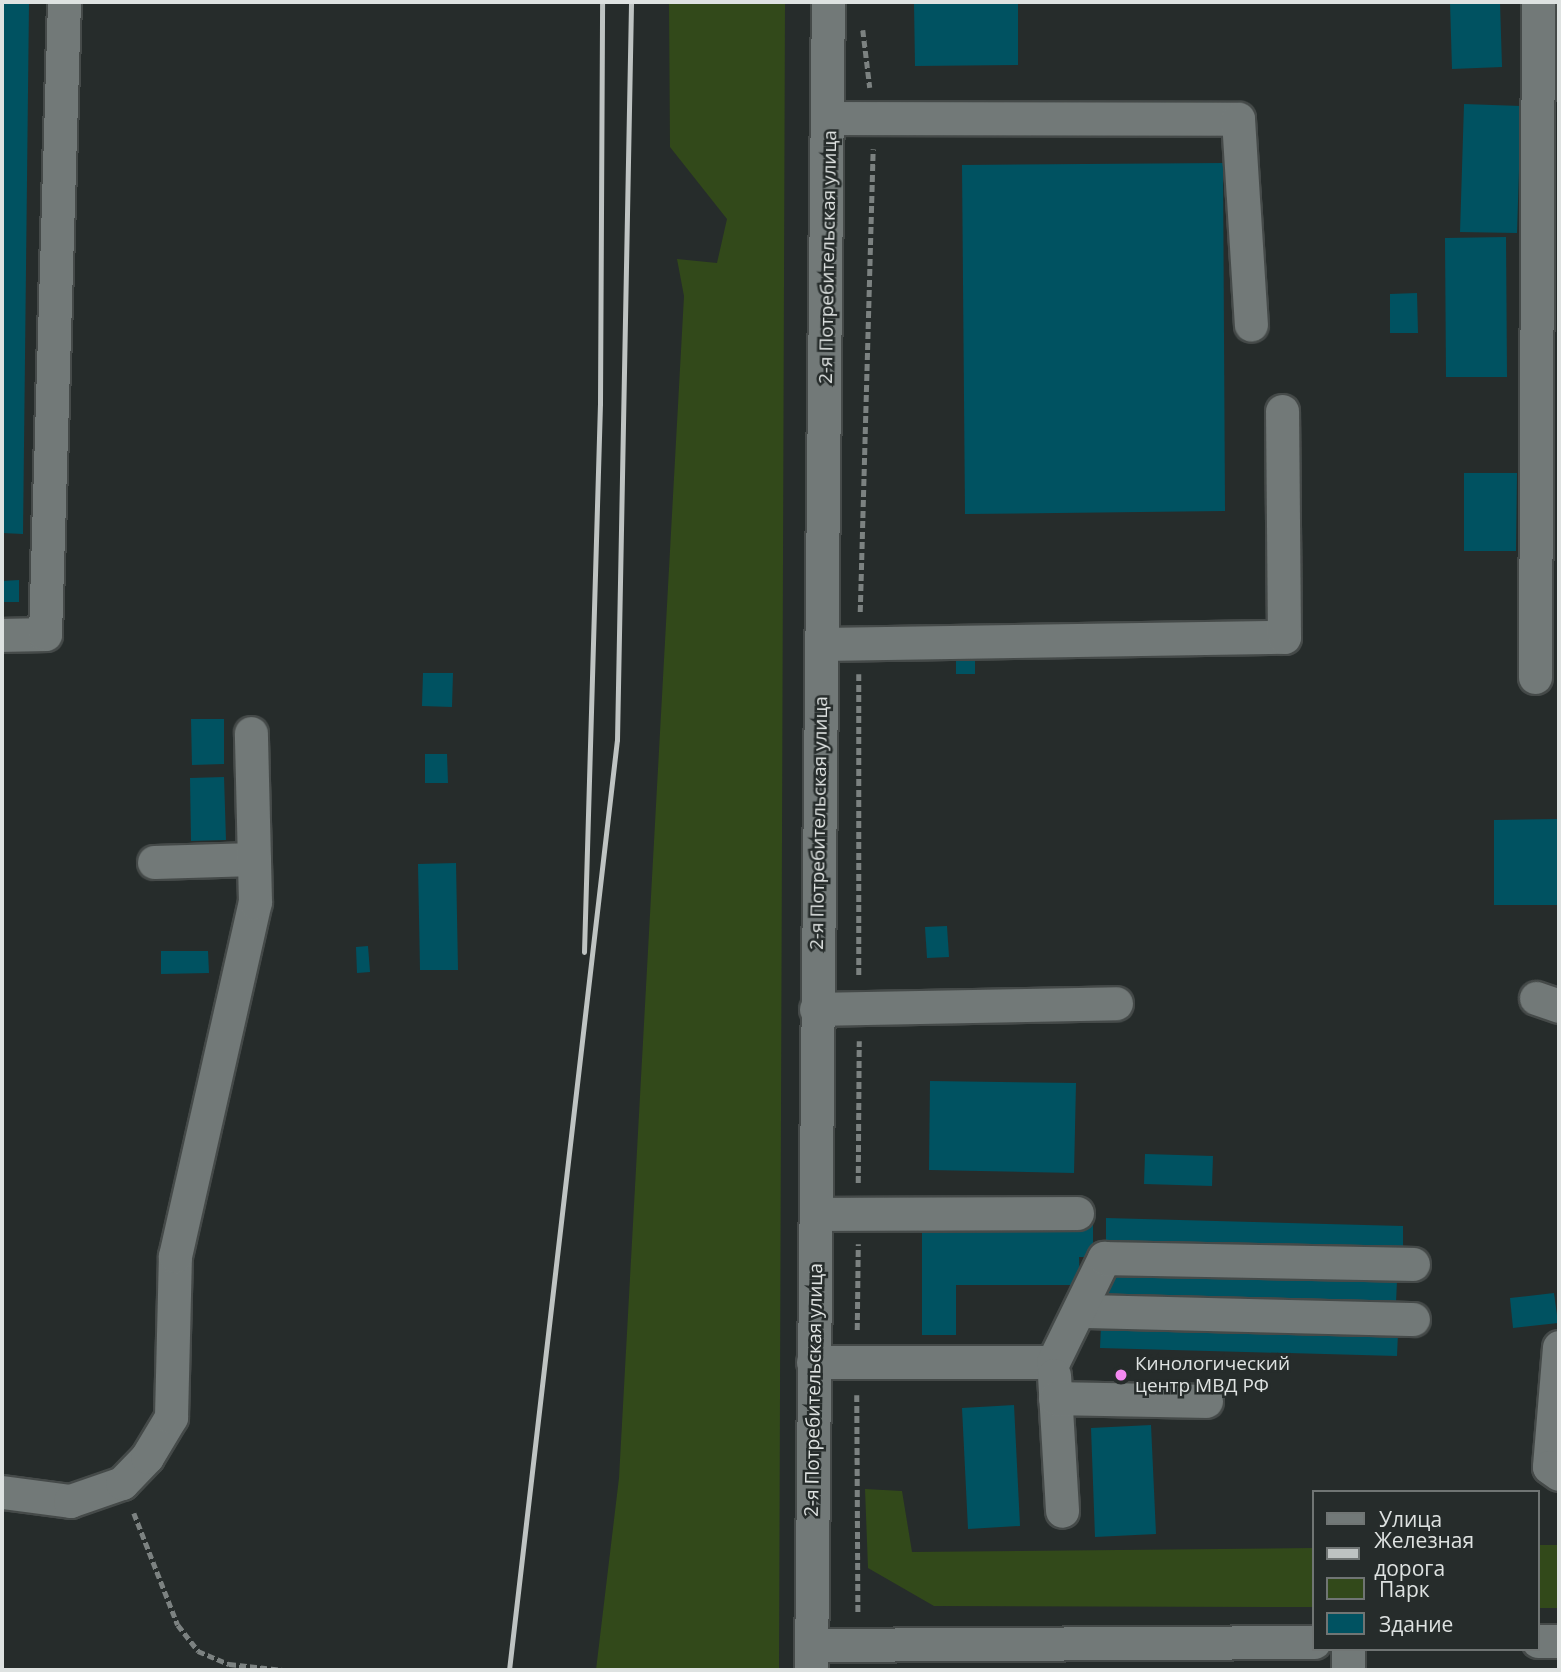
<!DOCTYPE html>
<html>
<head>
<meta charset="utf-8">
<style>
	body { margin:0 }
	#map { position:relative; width:1561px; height:1672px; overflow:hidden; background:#262c2b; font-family:"Open Sans",sans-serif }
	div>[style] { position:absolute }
	.green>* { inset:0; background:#32491a }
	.building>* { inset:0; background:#005261 }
	.path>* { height:4.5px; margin-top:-2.25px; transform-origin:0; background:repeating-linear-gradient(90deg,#7c8281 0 7px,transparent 0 10.5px) }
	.roads { filter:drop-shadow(2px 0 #454a49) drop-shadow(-2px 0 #454a49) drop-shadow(0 2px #454a49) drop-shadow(0 -2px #454a49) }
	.minor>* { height:33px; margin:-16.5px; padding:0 16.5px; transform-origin:16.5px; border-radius:16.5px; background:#727978 }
	.rail>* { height:5px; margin:-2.5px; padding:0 2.5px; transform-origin:2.5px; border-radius:2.5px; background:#bec3c2 }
	.dots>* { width:19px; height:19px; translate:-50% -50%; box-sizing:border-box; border:4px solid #262c2b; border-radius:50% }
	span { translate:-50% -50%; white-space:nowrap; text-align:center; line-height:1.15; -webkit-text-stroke:5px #262c2b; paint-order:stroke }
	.street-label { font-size:19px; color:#dee2e1 }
	.poi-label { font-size:19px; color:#dee2e1 }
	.left { translate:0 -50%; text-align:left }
	.frame { position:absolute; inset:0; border:4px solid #dee2e1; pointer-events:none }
	.legend { position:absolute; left:1312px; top:1490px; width:228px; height:161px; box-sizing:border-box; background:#262c2b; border:2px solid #707574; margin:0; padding:9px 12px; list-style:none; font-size:21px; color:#dee2e1 }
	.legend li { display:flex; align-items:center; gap:14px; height:35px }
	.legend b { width:35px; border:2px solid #707574 }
</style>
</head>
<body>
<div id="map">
	<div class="green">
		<div style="clip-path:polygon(669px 2px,785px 2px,779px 1670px,596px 1670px,619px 1478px,684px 296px,677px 259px,717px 263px,727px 219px,670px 147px)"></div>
		<div style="clip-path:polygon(865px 1489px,902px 1491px,912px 1552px,1314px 1548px,1314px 1607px,934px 1606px,868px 1568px)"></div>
		<div style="clip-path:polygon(1538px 1545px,1559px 1545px,1559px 1608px,1538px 1608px)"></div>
	</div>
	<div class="building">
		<div style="clip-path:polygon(2px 2px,29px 2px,23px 534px,2px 533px)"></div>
		<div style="clip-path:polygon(972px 2px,1018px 2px,1018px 65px,915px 66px,914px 3px)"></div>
		<div style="clip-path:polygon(1450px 2px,1500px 2px,1502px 67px,1452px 69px)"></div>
		<div style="clip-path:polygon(1464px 104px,1521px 106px,1517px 233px,1460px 232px)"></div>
		<div style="clip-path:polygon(1223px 163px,1225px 511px,965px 514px,962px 165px)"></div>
		<div style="clip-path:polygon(1506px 237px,1507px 377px,1446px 377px,1445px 238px)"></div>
		<div style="clip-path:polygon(1417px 293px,1418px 333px,1390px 333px,1390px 294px)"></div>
		<div style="clip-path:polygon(1464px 473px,1517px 473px,1516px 551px,1464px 551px)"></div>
		<div style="clip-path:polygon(19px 580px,19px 602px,2px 602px,2px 581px)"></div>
		<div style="clip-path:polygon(956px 644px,975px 644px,975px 674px,956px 674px)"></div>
		<div style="clip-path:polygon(423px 673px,453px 673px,452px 707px,422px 706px)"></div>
		<div style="clip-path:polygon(191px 719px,224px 719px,224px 764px,192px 765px)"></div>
		<div style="clip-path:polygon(425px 754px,447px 754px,448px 783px,425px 783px)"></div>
		<div style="clip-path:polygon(224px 777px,226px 840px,191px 841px,190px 778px)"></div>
		<div style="clip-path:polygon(1559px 819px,1559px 905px,1494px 905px,1494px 820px)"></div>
		<div style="clip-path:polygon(456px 863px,458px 970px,420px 970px,418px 864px)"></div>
		<div style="clip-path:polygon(947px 926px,949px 957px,927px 958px,925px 927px)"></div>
		<div style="clip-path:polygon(368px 946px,370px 972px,357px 973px,356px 947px)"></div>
		<div style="clip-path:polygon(161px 951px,208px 951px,209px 973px,161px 974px)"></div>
		<div style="clip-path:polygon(930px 1081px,1076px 1083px,1074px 1173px,929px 1170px)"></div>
		<div style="clip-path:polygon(1145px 1154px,1213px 1156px,1212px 1186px,1144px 1184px)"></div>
		<div style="clip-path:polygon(1106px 1218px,1403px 1226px,1403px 1248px,1106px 1241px)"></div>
		<div style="clip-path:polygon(922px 1220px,1093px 1220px,1093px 1257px,1079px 1257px,1080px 1285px,956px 1285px,956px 1335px,922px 1335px)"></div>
		<div style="clip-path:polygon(1100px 1273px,1397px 1280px,1396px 1303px,1099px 1295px)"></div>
		<div style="clip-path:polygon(1554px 1293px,1558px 1323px,1513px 1328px,1510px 1298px)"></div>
		<div style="clip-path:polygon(1101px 1326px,1398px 1333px,1397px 1356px,1100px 1348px)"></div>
		<div style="clip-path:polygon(1014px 1405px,1020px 1526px,968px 1529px,962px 1408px)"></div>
		<div style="clip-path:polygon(1151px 1425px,1156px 1534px,1095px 1537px,1091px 1428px)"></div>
	</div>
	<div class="path">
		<div style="left:863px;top:30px;width:58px;rotate:83.1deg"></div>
		<div style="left:860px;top:612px;width:463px;rotate:-88.4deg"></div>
		<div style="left:859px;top:674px;width:302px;rotate:90deg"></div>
		<div style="left:858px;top:1183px;width:142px;rotate:-89.6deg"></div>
		<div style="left:857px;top:1330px;width:86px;rotate:-89.3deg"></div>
		<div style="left:857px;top:1395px;width:218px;rotate:89.7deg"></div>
		<div style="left:134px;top:1513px;width:120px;rotate:68.6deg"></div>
		<div style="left:178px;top:1625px;width:33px;rotate:52deg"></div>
		<div style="left:198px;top:1651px;width:34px;rotate:23deg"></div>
		<div style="left:229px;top:1664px;width:54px;rotate:6.3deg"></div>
	</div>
	<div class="roads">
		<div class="minor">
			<div style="left:829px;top:118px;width:409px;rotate:0.1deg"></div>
			<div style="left:1238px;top:119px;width:206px;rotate:86.4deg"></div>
			<div style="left:2px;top:635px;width:43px;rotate:-1.3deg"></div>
			<div style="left:45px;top:634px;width:632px;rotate:-88.28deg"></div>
			<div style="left:823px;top:644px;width:461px;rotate:-0.9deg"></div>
			<div style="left:1284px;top:637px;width:226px;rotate:-90.5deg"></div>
			<div style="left:1535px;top:677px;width:675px;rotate:-89.75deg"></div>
			<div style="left:154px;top:862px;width:100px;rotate:-1.7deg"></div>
			<div style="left:1536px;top:998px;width:24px;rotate:19deg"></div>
			<div style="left:816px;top:1009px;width:300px;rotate:-1.1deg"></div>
			<div style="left:816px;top:1214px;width:261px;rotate:-0.2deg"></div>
			<div style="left:1083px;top:1311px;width:330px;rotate:1.4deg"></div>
			<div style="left:1559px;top:1347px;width:120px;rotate:94.8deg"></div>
			<div style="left:1549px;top:1467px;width:12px;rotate:35deg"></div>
			<div style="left:813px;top:1362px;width:240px"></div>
			<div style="left:1053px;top:1362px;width:116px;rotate:-63.9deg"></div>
			<div style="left:1104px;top:1258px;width:309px;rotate:1.1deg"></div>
			<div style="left:1054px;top:1375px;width:136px;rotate:86.6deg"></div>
			<div style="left:1055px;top:1398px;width:151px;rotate:1.1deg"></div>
			<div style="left:2px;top:1492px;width:69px;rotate:7.5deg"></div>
			<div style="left:70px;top:1501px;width:55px;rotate:-19.1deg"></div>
			<div style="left:122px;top:1483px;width:36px;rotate:-46deg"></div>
			<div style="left:147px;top:1457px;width:47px;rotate:-59deg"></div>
			<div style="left:171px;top:1417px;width:161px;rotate:-88.6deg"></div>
			<div style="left:175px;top:1256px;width:363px;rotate:-77.3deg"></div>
			<div style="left:255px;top:902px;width:169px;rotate:-91.4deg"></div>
			<div style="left:1538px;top:1641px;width:21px"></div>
			<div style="left:811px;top:1645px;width:503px;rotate:-0.34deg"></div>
			<div style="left:1348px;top:1649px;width:21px;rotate:90deg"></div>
			<div style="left:811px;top:1670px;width:1668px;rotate:-89.42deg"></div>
		</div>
	</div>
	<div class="rail">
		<div style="left:584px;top:952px;width:548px;rotate:-88.33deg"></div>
		<div style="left:600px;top:404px;width:402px;rotate:-89.7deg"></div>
		<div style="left:509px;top:1670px;width:936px;rotate:-83.38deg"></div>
		<div style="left:617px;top:740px;width:738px;rotate:-88.91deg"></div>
	</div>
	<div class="dots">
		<div style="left:1121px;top:1375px;background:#f489f1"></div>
	</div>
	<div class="street-label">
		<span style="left:828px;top:257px;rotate:-89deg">2-я Потребительская улица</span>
		<span style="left:819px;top:823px;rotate:-89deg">2-я Потребительская улица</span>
		<span style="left:814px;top:1390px;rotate:-89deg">2-я Потребительская улица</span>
	</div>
	<div class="poi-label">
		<span class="left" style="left:1135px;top:1375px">Кинологический<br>центр МВД РФ</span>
	</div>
	<div class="frame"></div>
	<ul class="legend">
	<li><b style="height:9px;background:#727978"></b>Улица</li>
	<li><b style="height:9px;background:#bec3c2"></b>Железная дорога</li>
	<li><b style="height:19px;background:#32491a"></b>Парк</li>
	<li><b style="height:19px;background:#005261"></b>Здание</li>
	</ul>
</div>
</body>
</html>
